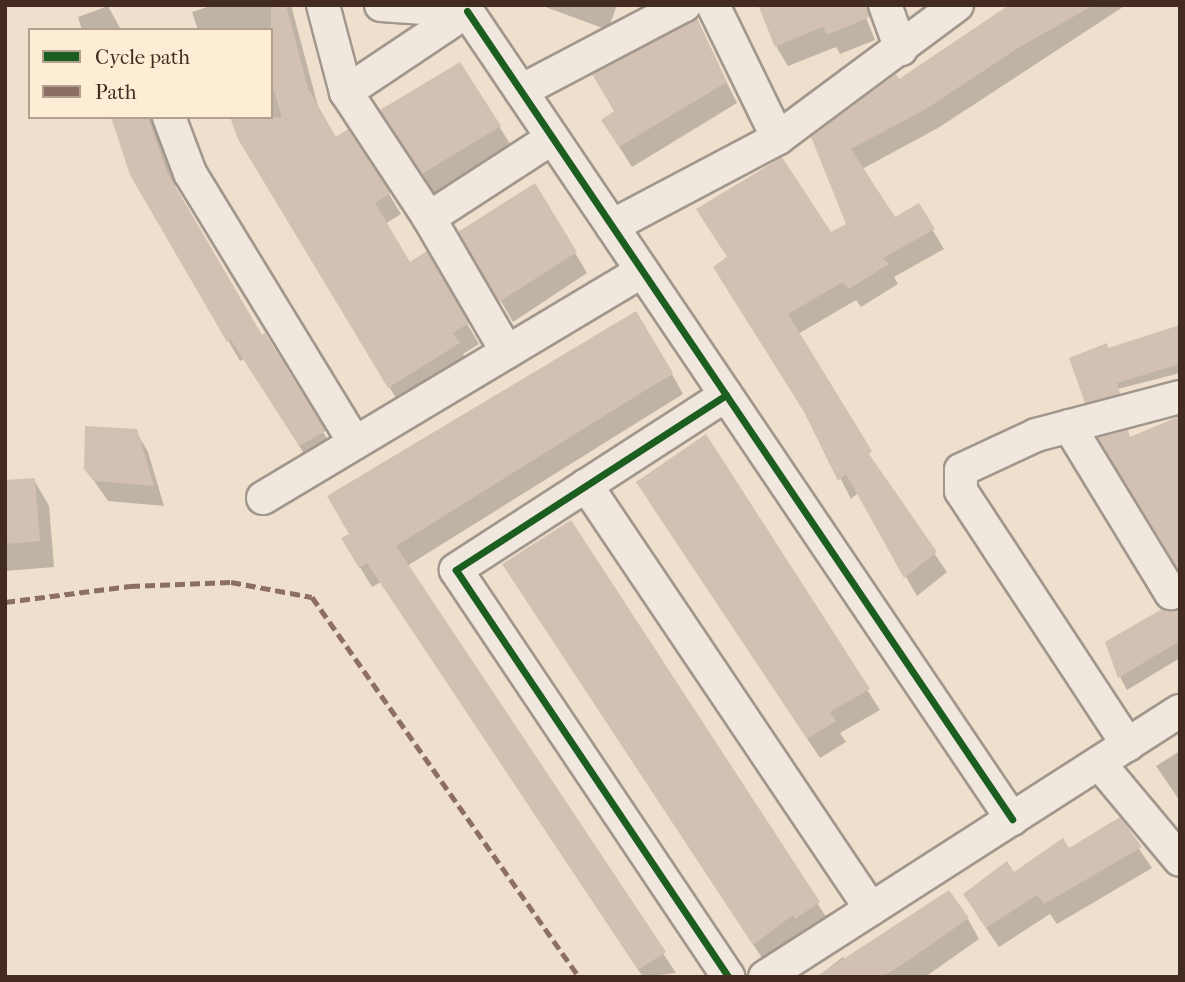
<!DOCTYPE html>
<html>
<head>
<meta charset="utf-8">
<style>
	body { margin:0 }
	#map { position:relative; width:1185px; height:982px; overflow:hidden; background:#eee0cd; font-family:"IM FELL French Canon",serif }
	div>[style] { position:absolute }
	.shadow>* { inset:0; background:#0003 }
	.building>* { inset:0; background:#d2c0b3 }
	.roads { filter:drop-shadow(2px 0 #a2978c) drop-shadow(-2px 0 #a2978c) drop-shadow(0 2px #a2978c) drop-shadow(0 -2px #a2978c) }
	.minor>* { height:32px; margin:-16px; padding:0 16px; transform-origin:16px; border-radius:16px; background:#f0e8df }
	.quiet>* { height:5px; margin-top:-2.5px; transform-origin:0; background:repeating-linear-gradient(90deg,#8d6e63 0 10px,transparent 0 15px) }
	.cycleway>* { height:7px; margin:-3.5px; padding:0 3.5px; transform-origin:3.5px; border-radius:3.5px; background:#1b5e20 }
	span { translate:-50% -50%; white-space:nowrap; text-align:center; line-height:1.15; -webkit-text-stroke:5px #fdedd5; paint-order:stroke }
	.frame { position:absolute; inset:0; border:7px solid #442b21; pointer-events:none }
	.legend { position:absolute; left:28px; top:28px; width:245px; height:91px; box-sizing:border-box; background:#fdedd5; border:2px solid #b39f8d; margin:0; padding:9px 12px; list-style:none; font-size:21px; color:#442b21 }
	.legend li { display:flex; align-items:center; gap:14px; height:35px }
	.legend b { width:35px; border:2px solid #b39f8d }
</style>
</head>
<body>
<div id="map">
	<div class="shadow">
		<div style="clip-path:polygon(213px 5px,291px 5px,319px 110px,335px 139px,348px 131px,389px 194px,401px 214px,385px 224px,409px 264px,426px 254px,479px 344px,463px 354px,470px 365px,402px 408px,252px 160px,271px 117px,271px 30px,198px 30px,192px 12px)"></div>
		<div style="clip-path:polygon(540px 5px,617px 5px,608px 30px)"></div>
		<div style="clip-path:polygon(861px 5px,875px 40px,840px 54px,836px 47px,788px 66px,776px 46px)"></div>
		<div style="clip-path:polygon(1016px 5px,1126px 5px,938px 128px,862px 169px,895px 219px,918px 206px,944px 249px,894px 277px,898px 284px,861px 307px,856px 300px,798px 334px,880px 474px,947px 572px,917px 596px,858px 493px,851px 499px,810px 419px,726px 287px,848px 225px,813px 137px)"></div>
		<div style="clip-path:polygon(108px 6px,121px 30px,82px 30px,78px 17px)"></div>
		<div style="clip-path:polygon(696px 21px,737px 103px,632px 167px,615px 140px,616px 112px)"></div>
		<div style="clip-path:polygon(460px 64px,512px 147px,435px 194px,394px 131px)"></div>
		<div style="clip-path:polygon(112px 117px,152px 117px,178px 194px,261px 337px,336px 452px,312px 466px,244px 359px,240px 361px,132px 174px)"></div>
		<div style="clip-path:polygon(535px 185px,587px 273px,513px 322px,461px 232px)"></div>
		<div style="clip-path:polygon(1180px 328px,1180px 373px,1114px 390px,1123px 404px,1092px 412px,1086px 402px,1106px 345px,1109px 349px)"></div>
		<div style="clip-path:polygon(672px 374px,683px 394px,407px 566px,676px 973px,643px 977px,381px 582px,372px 587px,355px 559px)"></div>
		<div style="clip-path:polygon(136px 431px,148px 452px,164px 506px,108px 501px,85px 468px)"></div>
		<div style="clip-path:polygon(705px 437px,880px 710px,840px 733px,846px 742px,820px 758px,650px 503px)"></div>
		<div style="clip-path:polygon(34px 480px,49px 506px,54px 567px,5px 571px,5px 481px)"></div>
		<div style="clip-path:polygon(570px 522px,830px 923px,766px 964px,516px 584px)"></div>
		<div style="clip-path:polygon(1180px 611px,1180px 658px,1127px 690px,1120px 677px)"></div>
		<div style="clip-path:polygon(1180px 751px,1180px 801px,1156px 766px)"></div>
		<div style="clip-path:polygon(1119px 819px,1152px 868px,1057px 924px,1050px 914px,999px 947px,977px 915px,1014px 874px,1069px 850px)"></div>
		<div style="clip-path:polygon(968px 919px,979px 939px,925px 977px,817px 977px,843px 957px,845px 960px)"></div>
	</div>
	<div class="building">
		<div style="clip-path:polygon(271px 5px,286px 5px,308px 88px,336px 137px,348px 129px,391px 193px,375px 203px,410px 262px,427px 251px,469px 323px,453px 333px,460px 343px,388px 388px,238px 139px,230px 117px,282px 117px,271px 80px)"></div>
		<div style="clip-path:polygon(758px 5px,867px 5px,870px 17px,827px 35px,823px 27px,775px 47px)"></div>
		<div style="clip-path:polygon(1009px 5px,1094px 5px,1018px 48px,926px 109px,851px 149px,895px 217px,919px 203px,935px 229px,883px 258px,889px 264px,849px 289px,843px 282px,788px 314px,872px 451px,869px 454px,937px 552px,904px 578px,846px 474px,838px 481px,804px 412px,713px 267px,727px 257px,696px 209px,782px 157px,831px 232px,846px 224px,811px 137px,896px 74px,899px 79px)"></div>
		<div style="clip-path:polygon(697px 18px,727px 82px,619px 147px,601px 120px,614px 111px,592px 74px)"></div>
		<div style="clip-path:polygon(460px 62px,501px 126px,422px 174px,380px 110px)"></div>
		<div style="clip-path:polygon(111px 117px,148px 117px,167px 172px,262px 335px,265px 333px,326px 431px,299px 446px,231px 340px,227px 342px,130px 175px)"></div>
		<div style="clip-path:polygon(535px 183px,577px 252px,499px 302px,458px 232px)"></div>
		<div style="clip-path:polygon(636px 311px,673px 373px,396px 546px,666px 952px,638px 970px,367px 563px,359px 568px,341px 538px,349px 534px,327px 496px)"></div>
		<div style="clip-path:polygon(1180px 325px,1180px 364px,1117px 383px,1120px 394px,1085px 403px,1069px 358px,1107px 343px,1108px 348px)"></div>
		<div style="clip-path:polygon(1180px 416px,1180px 572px,1098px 438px,1128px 430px,1130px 437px)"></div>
		<div style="clip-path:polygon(85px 426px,137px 429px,154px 486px,94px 481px,84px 469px)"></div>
		<div style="clip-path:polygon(706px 434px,870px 689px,830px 712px,836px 721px,807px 739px,636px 482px)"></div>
		<div style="clip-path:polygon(35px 478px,40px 541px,5px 544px,5px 480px)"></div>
		<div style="clip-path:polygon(571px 520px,820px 902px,795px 919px,793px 915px,753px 945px,502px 564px)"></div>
		<div style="clip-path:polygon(1162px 609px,1180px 609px,1180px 641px,1118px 678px,1105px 642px)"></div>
		<div style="clip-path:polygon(1120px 817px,1142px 847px,1044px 904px,1037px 895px,986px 928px,963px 894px,1007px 861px,1014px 872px,1063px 838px,1069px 848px)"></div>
		<div style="clip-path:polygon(949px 890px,969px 918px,909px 960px,882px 977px,816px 977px)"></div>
	</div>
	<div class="roads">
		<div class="minor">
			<div style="left:323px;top:5px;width:90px;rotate:75.2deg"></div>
			<div style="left:346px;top:92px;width:151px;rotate:56.6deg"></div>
			<div style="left:429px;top:218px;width:155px;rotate:59.8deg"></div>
			<div style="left:381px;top:5px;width:86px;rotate:4deg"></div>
			<div style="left:713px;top:5px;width:148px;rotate:64deg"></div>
			<div style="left:885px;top:5px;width:47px;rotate:70deg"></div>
			<div style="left:467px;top:11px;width:975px;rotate:56deg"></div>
			<div style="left:521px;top:91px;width:185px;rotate:-27.7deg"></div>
			<div style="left:346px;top:92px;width:146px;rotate:-33.8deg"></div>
			<div style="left:169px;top:117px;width:60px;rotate:69.4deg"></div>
			<div style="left:190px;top:173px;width:316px;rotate:58.6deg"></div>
			<div style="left:429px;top:218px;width:147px;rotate:-33deg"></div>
			<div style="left:612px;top:226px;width:188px;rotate:-27.9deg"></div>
			<div style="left:778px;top:138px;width:223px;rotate:-36.6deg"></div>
			<div style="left:726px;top:395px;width:322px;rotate:147.1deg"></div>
			<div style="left:456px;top:570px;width:490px;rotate:56.2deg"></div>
			<div style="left:1069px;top:426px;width:196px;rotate:58.6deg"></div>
			<div style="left:586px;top:485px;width:511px;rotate:56.09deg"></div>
			<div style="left:263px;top:498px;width:442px;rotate:-30.9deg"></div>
			<div style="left:1128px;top:745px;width:304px;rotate:-123.3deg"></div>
			<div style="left:961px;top:491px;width:21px;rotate:-90deg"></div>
			<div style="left:961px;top:470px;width:83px;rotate:-25deg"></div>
			<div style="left:1036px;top:435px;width:149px;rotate:-14.8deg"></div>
			<div style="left:1099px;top:763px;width:126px;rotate:50.1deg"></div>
			<div style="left:765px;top:977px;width:493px;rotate:-32.7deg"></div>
		</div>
	</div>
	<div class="quiet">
		<div style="left:5px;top:602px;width:126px;rotate:-7.3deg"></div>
		<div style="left:130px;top:586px;width:101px;rotate:-2.3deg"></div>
		<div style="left:231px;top:582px;width:82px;rotate:10.5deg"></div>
		<div style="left:312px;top:597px;width:464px;rotate:54.9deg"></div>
	</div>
	<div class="cycleway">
		<div style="left:467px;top:11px;width:975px;rotate:56deg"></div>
		<div style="left:726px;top:395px;width:322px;rotate:147.1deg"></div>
		<div style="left:456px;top:570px;width:490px;rotate:56.2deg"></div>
	</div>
	<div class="frame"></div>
	<ul class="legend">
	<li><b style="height:9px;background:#1b5e20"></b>Cycle path</li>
	<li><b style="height:9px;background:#8d6e63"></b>Path</li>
	</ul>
</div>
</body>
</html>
